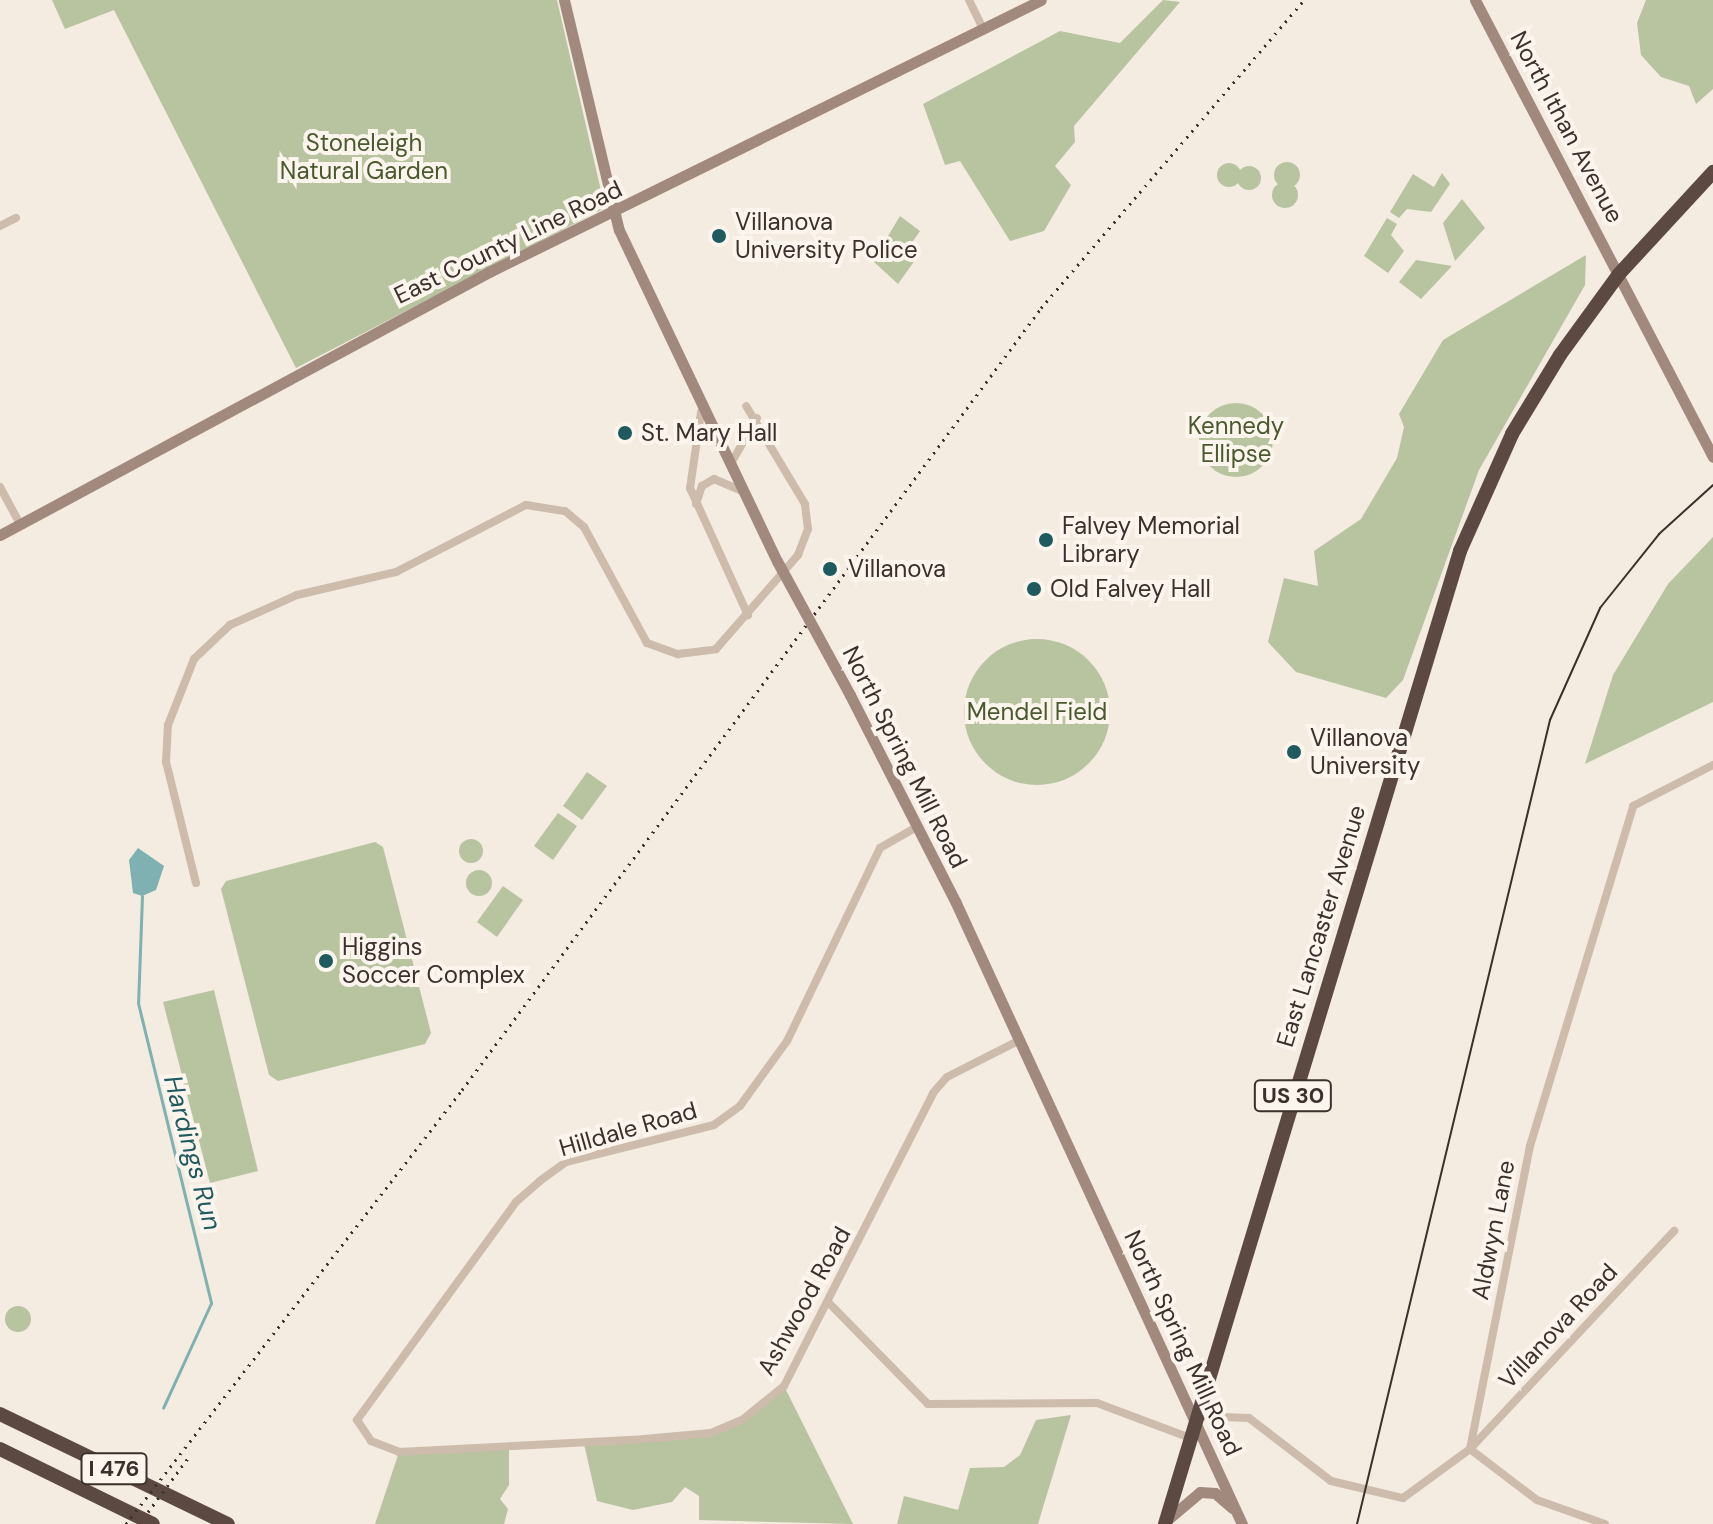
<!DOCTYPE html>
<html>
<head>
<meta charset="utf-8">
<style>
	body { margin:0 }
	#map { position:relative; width:1713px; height:1524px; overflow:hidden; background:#f4ebe1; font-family:"DM Sans",sans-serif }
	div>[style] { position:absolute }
	.green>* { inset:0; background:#b8c4a0 }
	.round { border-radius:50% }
	.water>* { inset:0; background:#7fb0b2 }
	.stream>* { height:3px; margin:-1.5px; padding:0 1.5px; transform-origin:1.5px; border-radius:1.5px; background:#7fb0b2 }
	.street>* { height:8px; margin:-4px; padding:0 4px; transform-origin:4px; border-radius:4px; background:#cdbbac }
	.secondary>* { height:11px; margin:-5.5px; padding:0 5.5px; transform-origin:5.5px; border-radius:5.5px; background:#a18a7d }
	.highway>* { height:14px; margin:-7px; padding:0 7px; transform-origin:7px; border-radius:7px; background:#5c4a42 }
	.tram>* { height:2px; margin:-1px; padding:0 1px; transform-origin:1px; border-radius:1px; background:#3b302b }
	.rail>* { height:3px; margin-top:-1.5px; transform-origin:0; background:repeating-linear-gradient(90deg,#3b302b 0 2px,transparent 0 8px) }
	.secondary-bridge>* { height:11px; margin:-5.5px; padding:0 5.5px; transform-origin:5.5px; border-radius:5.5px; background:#a18a7d }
	.dots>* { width:22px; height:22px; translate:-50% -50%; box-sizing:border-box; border:4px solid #fbf5ee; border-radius:50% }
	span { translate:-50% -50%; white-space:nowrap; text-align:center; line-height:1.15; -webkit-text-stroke:8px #fbf5ee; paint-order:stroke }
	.shield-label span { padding:2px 6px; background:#fbf5ee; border:2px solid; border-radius:6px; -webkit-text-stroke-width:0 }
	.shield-label { font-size:22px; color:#3b302b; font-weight:700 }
	.street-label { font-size:24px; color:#3b302b }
	.park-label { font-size:24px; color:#4a5a2e }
	.poi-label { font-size:24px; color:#3b302b }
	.left { translate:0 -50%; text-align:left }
	.water-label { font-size:26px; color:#1f5a5e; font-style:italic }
</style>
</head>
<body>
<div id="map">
	<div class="green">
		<div style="clip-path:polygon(52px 0,557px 0,605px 208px,296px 368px,114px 10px,65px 29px)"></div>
		<div style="clip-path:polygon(1163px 0,1180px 2px,1074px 126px,1075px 142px,1055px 166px,1071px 185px,1044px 231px,1010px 241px,960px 161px,945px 165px,923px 104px,1060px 31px,1120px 43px)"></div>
		<div style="clip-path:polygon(1646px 0,1713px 0,1713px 89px,1696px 104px,1689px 86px,1661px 77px,1641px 55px,1637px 23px)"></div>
		<div class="round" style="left:1274px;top:162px;width:26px;height:26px"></div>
		<div class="round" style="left:1217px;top:163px;width:24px;height:24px"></div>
		<div class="round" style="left:1237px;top:166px;width:24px;height:24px"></div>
		<div style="clip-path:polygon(1442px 173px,1450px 184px,1431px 212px,1407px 209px,1399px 218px,1390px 212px,1413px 174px,1434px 187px)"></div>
		<div class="round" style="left:1272px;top:182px;width:26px;height:26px"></div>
		<div style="clip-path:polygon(1462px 199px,1485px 228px,1455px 261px,1443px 223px)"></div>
		<div style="clip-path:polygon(900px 216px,920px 231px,911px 244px,918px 256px,898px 284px,873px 261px)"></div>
		<div style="clip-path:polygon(1387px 218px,1397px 224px,1391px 235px,1404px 251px,1388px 273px,1364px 256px)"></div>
		<div style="clip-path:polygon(1586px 255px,1585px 285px,1479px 470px,1403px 680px,1386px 698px,1296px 672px,1268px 642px,1284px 578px,1318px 586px,1314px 551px,1361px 519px,1397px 458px,1404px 427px,1399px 414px,1443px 340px)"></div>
		<div style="clip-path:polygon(1416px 260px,1452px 266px,1421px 299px,1399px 282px)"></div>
		<div class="round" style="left:1199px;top:403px;width:74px;height:74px"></div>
		<div style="clip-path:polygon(1713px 537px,1713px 702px,1585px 764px,1613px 675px,1668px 584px)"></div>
		<div class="round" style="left:964px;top:639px;width:146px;height:146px"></div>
		<div style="clip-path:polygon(587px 772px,607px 786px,582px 820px,563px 806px)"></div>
		<div style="clip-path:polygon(558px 813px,577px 826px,553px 860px,534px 846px)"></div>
		<div class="round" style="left:459px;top:839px;width:24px;height:24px"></div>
		<div style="clip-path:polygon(375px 842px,383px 847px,431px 1033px,425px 1044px,278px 1081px,269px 1075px,221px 889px,226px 881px)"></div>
		<div class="round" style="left:466px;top:870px;width:26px;height:26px"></div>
		<div style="clip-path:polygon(503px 886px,523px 900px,497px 937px,477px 922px)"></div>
		<div style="clip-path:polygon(214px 990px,258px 1171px,210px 1183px,163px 1002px)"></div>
		<div class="round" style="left:5px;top:1306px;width:26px;height:26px"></div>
		<div style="clip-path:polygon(784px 1386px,853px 1524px,699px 1520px,699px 1496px,685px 1487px,672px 1502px,633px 1510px,597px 1501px,584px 1444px,711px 1433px,742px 1420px)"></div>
		<div style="clip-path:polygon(1071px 1415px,1038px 1524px,897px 1524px,904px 1496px,958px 1510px,970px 1468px,1004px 1467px,1020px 1455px,1036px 1420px)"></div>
		<div style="clip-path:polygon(509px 1449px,509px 1485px,500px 1499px,508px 1509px,504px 1524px,375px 1524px,399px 1452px)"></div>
	</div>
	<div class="water">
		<div style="clip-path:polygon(138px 848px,164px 866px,156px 890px,142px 896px,133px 893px,129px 860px)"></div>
	</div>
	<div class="stream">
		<div style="left:142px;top:896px;width:107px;rotate:92.1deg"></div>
		<div style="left:138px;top:1003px;width:309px;rotate:76.3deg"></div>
		<div style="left:211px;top:1303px;width:115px;rotate:114.6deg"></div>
	</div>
	<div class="street">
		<div style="left:969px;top:0;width:32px;rotate:64deg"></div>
		<div style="left:0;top:226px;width:18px;rotate:-27deg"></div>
		<div style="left:701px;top:412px;width:77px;rotate:98.2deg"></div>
		<div style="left:690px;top:488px;width:140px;rotate:65.5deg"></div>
		<div style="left:730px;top:465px;width:54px;rotate:-60.1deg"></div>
		<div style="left:0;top:487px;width:42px;rotate:61.6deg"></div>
		<div style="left:696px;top:504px;width:19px;rotate:-72deg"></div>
		<div style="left:702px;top:486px;width:14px;rotate:-30deg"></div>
		<div style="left:714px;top:479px;width:30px;rotate:23deg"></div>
		<div style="left:915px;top:828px;width:40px;rotate:150.3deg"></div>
		<div style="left:880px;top:848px;width:214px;rotate:115.7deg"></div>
		<div style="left:787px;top:1041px;width:80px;rotate:125.9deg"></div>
		<div style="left:740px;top:1106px;width:32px;rotate:144deg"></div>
		<div style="left:714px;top:1125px;width:153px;rotate:166deg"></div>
		<div style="left:566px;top:1162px;width:32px;rotate:144deg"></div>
		<div style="left:540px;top:1181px;width:32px;rotate:139deg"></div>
		<div style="left:516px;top:1202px;width:270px;rotate:126.1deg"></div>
		<div style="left:357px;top:1420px;width:25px;rotate:56deg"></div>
		<div style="left:371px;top:1441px;width:30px;rotate:21deg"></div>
		<div style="left:399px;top:1452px;width:245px;rotate:-3deg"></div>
		<div style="left:644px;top:1439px;width:67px;rotate:-5.1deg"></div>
		<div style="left:711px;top:1433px;width:34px;rotate:-23deg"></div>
		<div style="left:742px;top:1420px;width:54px;rotate:-39deg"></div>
		<div style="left:784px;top:1386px;width:329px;rotate:-63deg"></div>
		<div style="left:933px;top:1093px;width:21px;rotate:-49deg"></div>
		<div style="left:947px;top:1077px;width:82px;rotate:-26.9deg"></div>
		<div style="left:196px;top:883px;width:125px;rotate:-103.9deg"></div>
		<div style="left:166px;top:762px;width:37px;rotate:-87deg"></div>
		<div style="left:168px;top:725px;width:71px;rotate:-68.5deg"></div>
		<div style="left:194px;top:659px;width:50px;rotate:-43.4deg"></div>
		<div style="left:230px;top:625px;width:73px;rotate:-24.1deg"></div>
		<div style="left:297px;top:595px;width:102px;rotate:-13.1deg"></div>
		<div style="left:396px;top:572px;width:146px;rotate:-27.3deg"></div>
		<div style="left:526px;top:505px;width:39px;rotate:9deg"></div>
		<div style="left:565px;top:511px;width:25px;rotate:40deg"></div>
		<div style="left:584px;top:527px;width:132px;rotate:61.5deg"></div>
		<div style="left:647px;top:643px;width:33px;rotate:20deg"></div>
		<div style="left:678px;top:654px;width:38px;rotate:-7deg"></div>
		<div style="left:716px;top:649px;width:125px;rotate:-48.9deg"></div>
		<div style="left:798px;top:555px;width:28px;rotate:-69deg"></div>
		<div style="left:808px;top:529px;width:25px;rotate:-97deg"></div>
		<div style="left:805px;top:504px;width:114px;rotate:-121deg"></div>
		<div style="left:829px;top:1303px;width:141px;rotate:45.6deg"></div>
		<div style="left:928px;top:1404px;width:169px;rotate:-0.3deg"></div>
		<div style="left:1097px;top:1403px;width:99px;rotate:20.6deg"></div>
		<div style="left:1196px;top:1416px;width:53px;rotate:2.2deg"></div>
		<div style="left:1249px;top:1418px;width:103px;rotate:37.5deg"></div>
		<div style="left:1331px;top:1481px;width:74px;rotate:13.3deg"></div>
		<div style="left:1403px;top:1498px;width:83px;rotate:-36.2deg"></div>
		<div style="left:1470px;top:1449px;width:299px;rotate:-46.9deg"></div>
		<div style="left:1470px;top:1449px;width:309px;rotate:-78.8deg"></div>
		<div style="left:1530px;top:1146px;width:355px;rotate:-73.1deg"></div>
		<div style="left:1633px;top:806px;width:90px;rotate:-27.1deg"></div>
		<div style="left:1470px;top:1449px;width:84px;rotate:37.3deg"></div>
		<div style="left:1537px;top:1500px;width:72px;rotate:19.4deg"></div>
	</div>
	<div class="secondary">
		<div style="left:564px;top:0;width:236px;rotate:76.6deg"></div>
		<div style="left:619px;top:230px;width:367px;rotate:64.5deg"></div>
		<div style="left:1475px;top:0;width:515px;rotate:62.49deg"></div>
		<div style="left:0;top:535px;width:555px;rotate:-28.27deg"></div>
		<div style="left:489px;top:272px;width:615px;rotate:-26.23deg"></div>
		<div style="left:850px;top:695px;width:233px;rotate:63deg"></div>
		<div style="left:956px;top:903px;width:684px;rotate:65.27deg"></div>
		<div style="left:1167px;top:1520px;width:43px;rotate:-40.3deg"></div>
		<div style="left:1200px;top:1492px;width:15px;rotate:4deg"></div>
		<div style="left:1215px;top:1493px;width:23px;rotate:41deg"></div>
	</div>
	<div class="highway">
		<div style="left:0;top:1414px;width:253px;rotate:25.8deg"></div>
		<div style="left:0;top:1449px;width:170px;rotate:26.1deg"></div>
		<div style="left:1165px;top:1524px;width:1017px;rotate:-73.13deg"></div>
		<div style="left:1460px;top:551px;width:128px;rotate:-66deg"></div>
		<div style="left:1512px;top:434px;width:92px;rotate:-58.7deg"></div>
		<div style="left:1560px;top:355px;width:100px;rotate:-53.9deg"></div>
		<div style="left:1619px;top:274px;width:139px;rotate:-47.3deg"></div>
	</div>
	<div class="tram">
		<div style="left:1357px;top:1524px;width:827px;rotate:-76.5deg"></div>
		<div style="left:1550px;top:720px;width:123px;rotate:-65.9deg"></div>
		<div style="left:1600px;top:608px;width:95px;rotate:-51.4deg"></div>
		<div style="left:1659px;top:534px;width:73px;rotate:-42.2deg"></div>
	</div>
	<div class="rail">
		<div style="left:148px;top:1512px;width:72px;rotate:-53.4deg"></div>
		<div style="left:126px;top:1524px;width:549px;rotate:-52.25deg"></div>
		<div style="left:462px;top:1090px;width:973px;rotate:-53.48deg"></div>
		<div style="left:1041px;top:308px;width:405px;rotate:-49.5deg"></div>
	</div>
	<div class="secondary-bridge">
		<div style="left:777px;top:561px;width:153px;rotate:61.4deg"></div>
	</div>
	<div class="dots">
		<div style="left:719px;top:236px;background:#1f5a5e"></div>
		<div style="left:625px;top:433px;background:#1f5a5e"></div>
		<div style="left:1046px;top:540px;background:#1f5a5e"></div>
		<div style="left:830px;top:569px;background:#1f5a5e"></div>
		<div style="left:1034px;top:589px;background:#1f5a5e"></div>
		<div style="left:1294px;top:752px;background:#1f5a5e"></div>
		<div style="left:326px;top:961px;background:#1f5a5e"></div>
	</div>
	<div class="shield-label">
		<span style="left:1293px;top:1096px">US 30</span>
		<span style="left:114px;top:1469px">I 476</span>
	</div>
	<div class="street-label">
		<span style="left:1567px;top:127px;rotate:62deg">North Ithan Avenue</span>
		<span style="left:508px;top:242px;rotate:-26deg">East County Line Road</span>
		<span style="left:905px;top:757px;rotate:63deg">North Spring Mill Road</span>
		<span style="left:1321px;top:926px;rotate:-73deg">East Lancaster Avenue</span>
		<span style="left:628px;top:1129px;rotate:-16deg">Hilldale Road</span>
		<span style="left:1493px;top:1230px;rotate:-79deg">Aldwyn Lane</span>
		<span style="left:804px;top:1301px;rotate:-61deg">Ashwood Road</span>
		<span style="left:1558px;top:1326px;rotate:-47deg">Villanova Road</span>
		<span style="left:1183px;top:1343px;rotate:65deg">North Spring Mill Road</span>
	</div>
	<div class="park-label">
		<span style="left:364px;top:157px">Stoneleigh<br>Natural Garden</span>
		<span style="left:1236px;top:440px">Kennedy<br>Ellipse</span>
		<span style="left:1037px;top:712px">Mendel Field</span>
	</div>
	<div class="poi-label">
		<span class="left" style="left:735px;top:236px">Villanova<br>University Police</span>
		<span class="left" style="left:641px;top:433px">St. Mary Hall</span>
		<span class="left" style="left:1062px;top:540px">Falvey Memorial<br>Library</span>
		<span class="left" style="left:848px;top:569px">Villanova</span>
		<span class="left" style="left:1050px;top:589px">Old Falvey Hall</span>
		<span class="left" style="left:1310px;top:752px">Villanova<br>University</span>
		<span class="left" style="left:342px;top:961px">Higgins<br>Soccer Complex</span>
	</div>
	<div class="water-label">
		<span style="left:192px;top:1153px;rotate:75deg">Hardings Run</span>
	</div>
</div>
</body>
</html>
